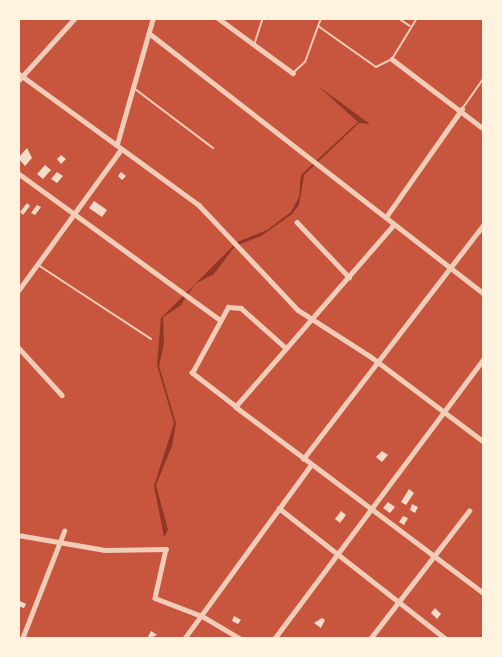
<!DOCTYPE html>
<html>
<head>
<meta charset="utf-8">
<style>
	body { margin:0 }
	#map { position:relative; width:502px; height:657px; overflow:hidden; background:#c8553d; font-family:Montserrat,sans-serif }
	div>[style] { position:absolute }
	.water>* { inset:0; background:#8f3625 }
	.building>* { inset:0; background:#f7dbc8 }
	.service>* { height:2px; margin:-1px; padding:0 1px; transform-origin:1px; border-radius:1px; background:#f1ccb7 }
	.minor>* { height:4.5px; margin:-2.25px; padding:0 2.25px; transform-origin:2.25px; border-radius:2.25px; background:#f1ccb7 }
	span { translate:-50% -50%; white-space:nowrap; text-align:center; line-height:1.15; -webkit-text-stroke:6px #fff3e0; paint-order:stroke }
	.frame { position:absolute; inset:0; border:20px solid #fff3e0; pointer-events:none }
</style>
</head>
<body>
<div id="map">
	<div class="water">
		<div style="clip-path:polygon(318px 86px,370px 124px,359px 123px,304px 175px,299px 205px,292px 214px,261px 236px,235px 246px,214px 274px,195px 284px,180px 306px,163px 317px,164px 344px,159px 366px,176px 423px,172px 446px,156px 485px,168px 530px,164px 537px,154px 486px,174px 423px,157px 365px,161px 318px,237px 242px,267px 230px,291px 212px,299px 197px,301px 175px,358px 122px)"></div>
	</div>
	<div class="building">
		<div style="clip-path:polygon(27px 148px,32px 158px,25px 166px,18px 158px)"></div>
		<div style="clip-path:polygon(61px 155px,66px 159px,61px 164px,57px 159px)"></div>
		<div style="clip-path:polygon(45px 165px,51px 170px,43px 179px,37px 174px)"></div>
		<div style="clip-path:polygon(57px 172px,63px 176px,57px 183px,51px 179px)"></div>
		<div style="clip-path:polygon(121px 172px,126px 176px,122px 180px,118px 176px)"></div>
		<div style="clip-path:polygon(94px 201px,107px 210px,102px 217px,89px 208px)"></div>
		<div style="clip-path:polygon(27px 203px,30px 206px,23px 215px,20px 212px)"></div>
		<div style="clip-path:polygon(37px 205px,41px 207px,35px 215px,31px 213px)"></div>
		<div style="clip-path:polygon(382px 451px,388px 455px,382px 462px,376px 457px)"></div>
		<div style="clip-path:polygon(409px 489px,414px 493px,406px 505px,401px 502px)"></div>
		<div style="clip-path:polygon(388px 502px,395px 507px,390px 513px,383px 508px)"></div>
		<div style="clip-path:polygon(412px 504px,418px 507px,415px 513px,410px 510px)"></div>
		<div style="clip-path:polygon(341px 511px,346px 515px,340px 523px,335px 519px)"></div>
		<div style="clip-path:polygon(403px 516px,408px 518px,404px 525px,399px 522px)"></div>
		<div style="clip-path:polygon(18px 600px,26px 604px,24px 608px,18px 606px)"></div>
		<div style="clip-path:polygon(435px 608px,441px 614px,437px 619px,431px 613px)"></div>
		<div style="clip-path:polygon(234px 616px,241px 620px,238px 624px,232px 621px)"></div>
		<div style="clip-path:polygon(322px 618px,325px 620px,321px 628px,314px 623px)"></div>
		<div style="clip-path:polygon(151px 631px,157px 635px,147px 639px)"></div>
	</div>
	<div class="service">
		<div style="left:398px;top:18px;width:14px;rotate:34deg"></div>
		<div style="left:318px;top:26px;width:71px;rotate:35.3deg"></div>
		<div style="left:376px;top:67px;width:18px;rotate:-27deg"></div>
		<div style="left:392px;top:59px;width:48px;rotate:-58.6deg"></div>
		<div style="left:255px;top:42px;width:25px;rotate:-72deg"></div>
		<div style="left:293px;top:73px;width:16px;rotate:-43deg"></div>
		<div style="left:305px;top:62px;width:47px;rotate:-70deg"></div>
		<div style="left:135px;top:89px;width:98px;rotate:37.1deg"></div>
		<div style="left:462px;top:109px;width:39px;rotate:-55deg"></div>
		<div style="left:38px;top:265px;width:135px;rotate:33.2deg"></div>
	</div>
	<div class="minor">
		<div style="left:218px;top:18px;width:93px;rotate:36.3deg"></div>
		<div style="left:149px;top:33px;width:425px;rotate:37.9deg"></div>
		<div style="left:392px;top:59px;width:116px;rotate:37.3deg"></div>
		<div style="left:18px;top:73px;width:224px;rotate:36.1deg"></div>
		<div style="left:199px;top:205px;width:144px;rotate:46.7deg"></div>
		<div style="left:298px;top:310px;width:85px;rotate:32.6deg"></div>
		<div style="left:370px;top:356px;width:143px;rotate:37deg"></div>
		<div style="left:18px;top:81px;width:85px;rotate:-47.9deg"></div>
		<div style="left:117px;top:144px;width:131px;rotate:-74.1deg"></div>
		<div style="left:18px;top:173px;width:250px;rotate:36deg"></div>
		<div style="left:386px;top:217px;width:132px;rotate:-54.9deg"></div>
		<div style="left:297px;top:222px;width:76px;rotate:46.6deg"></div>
		<div style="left:394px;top:225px;width:241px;rotate:131deg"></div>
		<div style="left:236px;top:407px;width:310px;rotate:36.9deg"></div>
		<div style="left:18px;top:291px;width:175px;rotate:-54deg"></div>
		<div style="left:18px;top:347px;width:65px;rotate:47.5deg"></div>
		<div style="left:236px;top:407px;width:56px;rotate:-142.3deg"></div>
		<div style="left:192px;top:373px;width:75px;rotate:-61.4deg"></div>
		<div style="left:228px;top:307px;width:13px;rotate:4deg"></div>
		<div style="left:241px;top:308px;width:60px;rotate:41.6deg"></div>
		<div style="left:303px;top:459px;width:297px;rotate:-52.4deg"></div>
		<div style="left:279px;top:508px;width:212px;rotate:38.1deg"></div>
		<div style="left:18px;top:535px;width:88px;rotate:9.8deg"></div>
		<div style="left:105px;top:550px;width:61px;rotate:-0.9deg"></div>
		<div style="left:166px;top:549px;width:50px;rotate:102.7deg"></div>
		<div style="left:155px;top:598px;width:50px;rotate:21deg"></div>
		<div style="left:202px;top:616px;width:45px;rotate:30.5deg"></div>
		<div style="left:22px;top:639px;width:116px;rotate:-68.7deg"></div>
		<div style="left:184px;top:639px;width:215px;rotate:-53.9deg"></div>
		<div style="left:274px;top:639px;width:351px;rotate:-53.2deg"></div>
		<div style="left:370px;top:639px;width:162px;rotate:-52.3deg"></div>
	</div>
	<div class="frame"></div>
</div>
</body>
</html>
